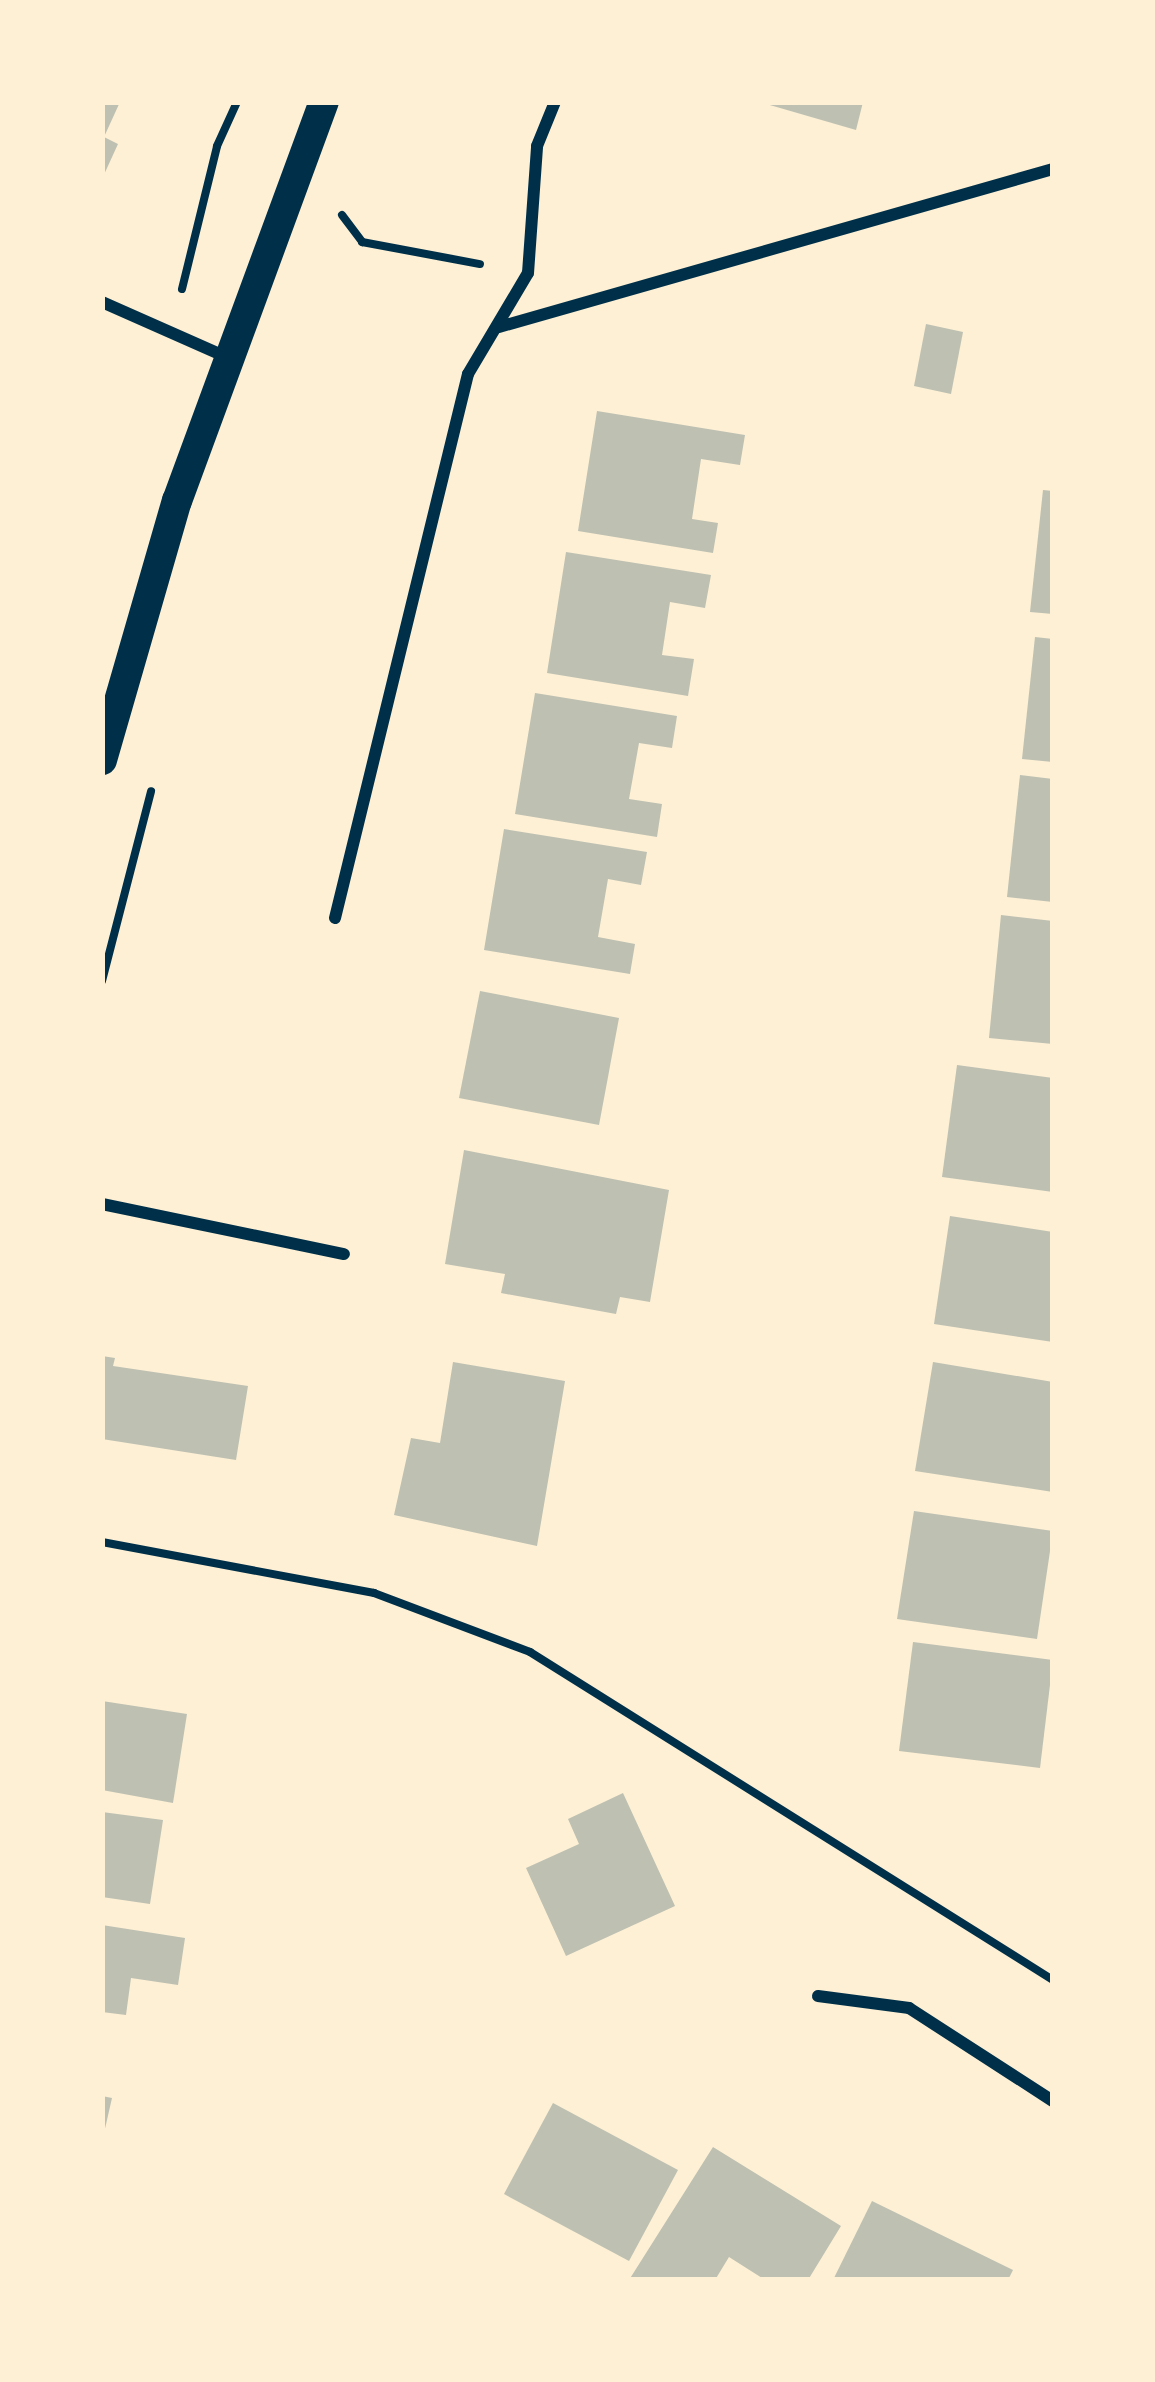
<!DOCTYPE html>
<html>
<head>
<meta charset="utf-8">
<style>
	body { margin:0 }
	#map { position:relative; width:1155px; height:2382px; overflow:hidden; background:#fdf0d5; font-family:Arial,sans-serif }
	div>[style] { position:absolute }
	.building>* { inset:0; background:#bec0b2 }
	.path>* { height:8px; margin:-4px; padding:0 4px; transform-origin:4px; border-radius:4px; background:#003049 }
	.minor>* { height:12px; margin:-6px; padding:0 6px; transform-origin:6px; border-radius:6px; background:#003049 }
	.primary>* { height:30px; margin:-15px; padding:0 15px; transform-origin:15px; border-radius:15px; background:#003049 }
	span { translate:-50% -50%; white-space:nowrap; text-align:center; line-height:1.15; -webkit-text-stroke:9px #fdf0d5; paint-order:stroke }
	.frame { position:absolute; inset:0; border:105px solid #fdf0d5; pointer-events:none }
</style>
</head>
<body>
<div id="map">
	<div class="building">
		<div style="clip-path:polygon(102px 102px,120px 102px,104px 137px,118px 144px,102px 179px)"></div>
		<div style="clip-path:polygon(759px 102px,863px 102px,856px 130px)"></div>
		<div style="clip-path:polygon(926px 324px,963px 332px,951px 394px,914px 386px)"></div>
		<div style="clip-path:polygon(597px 411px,745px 435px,740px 465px,701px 459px,692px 519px,718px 523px,713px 553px,578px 531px)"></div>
		<div style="clip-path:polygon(1043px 490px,1053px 491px,1053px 614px,1030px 612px)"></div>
		<div style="clip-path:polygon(566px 552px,711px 575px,705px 608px,670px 602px,662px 655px,694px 659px,688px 696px,547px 673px)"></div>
		<div style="clip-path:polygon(1035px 637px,1053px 639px,1053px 762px,1022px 759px)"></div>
		<div style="clip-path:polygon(535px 693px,677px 716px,672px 748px,639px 743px,629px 799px,662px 804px,657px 837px,515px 814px)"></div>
		<div style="clip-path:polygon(1020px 775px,1053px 779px,1053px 902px,1007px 897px)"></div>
		<div style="clip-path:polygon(504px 829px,647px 852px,641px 885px,608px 879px,598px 937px,635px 944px,630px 974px,484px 950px)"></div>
		<div style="clip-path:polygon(1001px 915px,1053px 921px,1053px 1044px,989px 1038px)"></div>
		<div style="clip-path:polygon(480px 991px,619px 1018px,599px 1125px,459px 1098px)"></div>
		<div style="clip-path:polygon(957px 1065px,1053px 1078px,1053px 1192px,942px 1177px)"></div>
		<div style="clip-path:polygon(464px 1150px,669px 1190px,650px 1302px,620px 1297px,616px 1314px,501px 1293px,505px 1274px,445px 1264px)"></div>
		<div style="clip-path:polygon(950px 1216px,1053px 1232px,1053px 1342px,934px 1324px)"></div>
		<div style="clip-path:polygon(102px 1356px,115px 1358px,113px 1366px,248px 1386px,236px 1460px,102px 1439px)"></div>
		<div style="clip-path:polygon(453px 1362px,565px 1381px,537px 1546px,394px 1515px,411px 1438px,440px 1443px)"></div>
		<div style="clip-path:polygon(933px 1362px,1053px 1382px,1053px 1492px,915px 1471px)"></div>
		<div style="clip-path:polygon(914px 1511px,1053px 1531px,1037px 1639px,897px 1619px)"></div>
		<div style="clip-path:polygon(913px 1642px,1053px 1660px,1040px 1768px,899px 1751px)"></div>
		<div style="clip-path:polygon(102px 1701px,187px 1714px,173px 1803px,102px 1790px)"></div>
		<div style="clip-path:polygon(623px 1793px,675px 1906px,566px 1956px,526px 1868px,579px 1844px,568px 1819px)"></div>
		<div style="clip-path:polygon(102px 1812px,163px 1820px,150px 1904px,102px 1897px)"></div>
		<div style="clip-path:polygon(102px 1925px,185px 1938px,178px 1985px,131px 1978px,126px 2015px,102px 2012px)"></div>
		<div style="clip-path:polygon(102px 2096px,112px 2098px,104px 2133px,102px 2133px)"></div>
		<div style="clip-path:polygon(553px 2103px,678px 2170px,629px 2261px,504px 2194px)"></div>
		<div style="clip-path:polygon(713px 2147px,841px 2226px,808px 2280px,765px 2280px,729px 2257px,715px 2280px,629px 2280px)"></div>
		<div style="clip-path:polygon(872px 2201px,1013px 2270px,1008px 2280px,833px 2280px)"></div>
	</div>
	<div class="path">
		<div style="left:342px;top:215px;width:34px;rotate:53deg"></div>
		<div style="left:362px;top:242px;width:120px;rotate:10.6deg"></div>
		<div style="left:182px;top:289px;width:147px;rotate:-76.2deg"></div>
		<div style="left:217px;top:146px;width:48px;rotate:-65.6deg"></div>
		<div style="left:102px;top:981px;width:196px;rotate:-75.5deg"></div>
		<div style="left:102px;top:1542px;width:277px;rotate:10.6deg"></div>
		<div style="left:374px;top:1593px;width:167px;rotate:20.7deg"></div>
		<div style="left:530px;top:1652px;width:617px;rotate:32.09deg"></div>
	</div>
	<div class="minor">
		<div style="left:102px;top:302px;width:136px;rotate:23.9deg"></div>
		<div style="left:499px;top:327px;width:576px;rotate:-15.92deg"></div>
		<div style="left:335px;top:918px;width:560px;rotate:-76.26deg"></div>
		<div style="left:468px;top:374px;width:117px;rotate:-59.3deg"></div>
		<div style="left:528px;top:273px;width:127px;rotate:-85.9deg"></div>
		<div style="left:537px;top:146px;width:48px;rotate:-67.8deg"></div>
		<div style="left:102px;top:1204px;width:247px;rotate:11.7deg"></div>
		<div style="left:818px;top:1996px;width:92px;rotate:7.5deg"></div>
		<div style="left:909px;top:2008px;width:171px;rotate:32.9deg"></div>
	</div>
	<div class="primary">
		<div style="left:102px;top:760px;width:270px;rotate:-73.9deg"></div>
		<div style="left:177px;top:501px;width:425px;rotate:-69.8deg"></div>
	</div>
	<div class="frame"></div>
</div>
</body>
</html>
